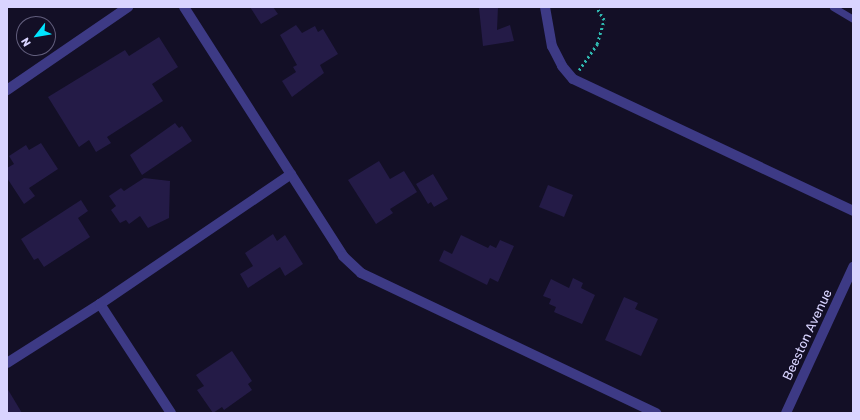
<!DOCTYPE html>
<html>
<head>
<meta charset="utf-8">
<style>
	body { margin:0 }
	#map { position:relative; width:860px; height:420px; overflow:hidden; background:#130f26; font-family:Rubik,sans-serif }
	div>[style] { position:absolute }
	.building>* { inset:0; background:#241b47 }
	.path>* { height:2.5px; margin-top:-1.25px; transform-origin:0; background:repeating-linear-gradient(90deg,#2fb8b0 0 2px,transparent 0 5px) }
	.service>* { height:7px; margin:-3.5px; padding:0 3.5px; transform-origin:3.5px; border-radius:3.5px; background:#3d3a85 }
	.minor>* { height:10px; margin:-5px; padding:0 5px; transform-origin:5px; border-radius:5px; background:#3d3a85 }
	.tertiary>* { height:10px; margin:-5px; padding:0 5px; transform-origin:5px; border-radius:5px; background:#3d3a85 }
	span { translate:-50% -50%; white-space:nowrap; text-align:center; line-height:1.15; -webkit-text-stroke:3px #130f26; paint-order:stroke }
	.street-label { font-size:13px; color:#d9d4ff }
	.frame { position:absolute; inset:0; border:8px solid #d9d4ff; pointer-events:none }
	.north { position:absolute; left:16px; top:16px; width:40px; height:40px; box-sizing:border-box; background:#130f26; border:1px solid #625e7d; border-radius:50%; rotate:239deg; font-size:11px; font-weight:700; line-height:16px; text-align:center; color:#d9d4ff }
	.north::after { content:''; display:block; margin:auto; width:14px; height:18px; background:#00e5ff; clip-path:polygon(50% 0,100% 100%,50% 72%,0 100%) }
</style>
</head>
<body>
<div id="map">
	<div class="building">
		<div style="clip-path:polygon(250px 7px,273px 7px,278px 14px,261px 24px)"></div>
		<div style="clip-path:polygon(498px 7px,497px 30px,510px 25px,514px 41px,483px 46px,479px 8px)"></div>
		<div style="clip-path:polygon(296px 25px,302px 33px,315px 26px,318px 32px,323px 29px,338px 54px,320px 65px,324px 73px,292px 97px,282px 81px,296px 72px,293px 67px,297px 65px,280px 35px)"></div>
		<div style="clip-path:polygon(159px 37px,178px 67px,152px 84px,163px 101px,107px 137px,111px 143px,96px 152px,89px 140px,79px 147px,48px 97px,125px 50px,129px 56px)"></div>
		<div style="clip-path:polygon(175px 123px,179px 128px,182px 126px,192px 141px,142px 175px,130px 155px)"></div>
		<div style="clip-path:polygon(41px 143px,58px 169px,29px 188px,35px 196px,24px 204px,7px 178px,7px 168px,14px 164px,9px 156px,26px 145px,29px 150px)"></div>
		<div style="clip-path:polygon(379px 161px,390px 179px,404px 171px,417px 192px,390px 209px,393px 213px,376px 224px,348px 180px)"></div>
		<div style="clip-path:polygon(433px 174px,448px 199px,434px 207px,431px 202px,428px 204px,416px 184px)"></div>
		<div style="clip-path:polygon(144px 178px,170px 181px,169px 218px,148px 228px,140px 216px,129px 224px,126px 220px,120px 223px,111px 210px,116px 206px,109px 196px,121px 188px,124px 191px)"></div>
		<div style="clip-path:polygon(548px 185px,573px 195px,564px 217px,539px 207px)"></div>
		<div style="clip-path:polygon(81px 200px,88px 211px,78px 218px,90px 237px,44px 267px,38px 258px,34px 260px,21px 239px)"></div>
		<div style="clip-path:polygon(273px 234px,277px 241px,285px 235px,303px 264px,285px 276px,280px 267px,248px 288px,240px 274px,253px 266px,245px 253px)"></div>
		<div style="clip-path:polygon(461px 235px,488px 248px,490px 245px,496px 248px,500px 240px,514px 246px,498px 282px,490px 278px,487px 285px,439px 261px,444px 250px,452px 254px)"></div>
		<div style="clip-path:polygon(573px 278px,583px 283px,581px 288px,595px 295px,582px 324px,554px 312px,556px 307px,549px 304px,551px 299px,543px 296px,551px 279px,569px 288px)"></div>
		<div style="clip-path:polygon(624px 297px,638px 303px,635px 309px,658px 319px,641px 356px,605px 340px)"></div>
		<div style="clip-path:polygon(232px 351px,252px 381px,248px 384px,252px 390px,224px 410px,222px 407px,213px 413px,197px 390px,204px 386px,196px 375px)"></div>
		<div style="clip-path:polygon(7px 388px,22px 413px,7px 413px)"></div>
	</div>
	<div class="path">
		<div style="left:579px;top:70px;width:32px;rotate:-55deg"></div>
		<div style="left:597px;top:44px;width:25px;rotate:-74deg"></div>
		<div style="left:604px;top:20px;width:15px;rotate:-122deg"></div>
	</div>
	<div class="service">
		<div style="left:833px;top:7px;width:23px;rotate:31deg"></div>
	</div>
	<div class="minor">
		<div style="left:184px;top:7px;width:295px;rotate:57.4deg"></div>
		<div style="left:343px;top:256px;width:25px;rotate:43deg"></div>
		<div style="left:361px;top:273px;width:327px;rotate:25.4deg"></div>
		<div style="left:545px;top:7px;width:40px;rotate:80deg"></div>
		<div style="left:552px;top:46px;width:22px;rotate:63deg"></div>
		<div style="left:562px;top:66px;width:17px;rotate:50deg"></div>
		<div style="left:573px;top:79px;width:310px;rotate:25.2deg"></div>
		<div style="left:7px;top:90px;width:147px;rotate:-34.4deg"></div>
		<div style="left:100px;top:304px;width:130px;rotate:56.9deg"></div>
		<div style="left:7px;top:363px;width:110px;rotate:-32.4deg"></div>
		<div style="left:100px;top:304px;width:231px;rotate:-34.2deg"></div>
	</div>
	<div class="tertiary">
		<div style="left:786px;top:413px;width:161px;rotate:-65.3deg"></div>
	</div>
	<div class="street-label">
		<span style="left:808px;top:335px;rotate:-65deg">Beeston Avenue</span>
	</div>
	<div class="frame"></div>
	<div class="north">N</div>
</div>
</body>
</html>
